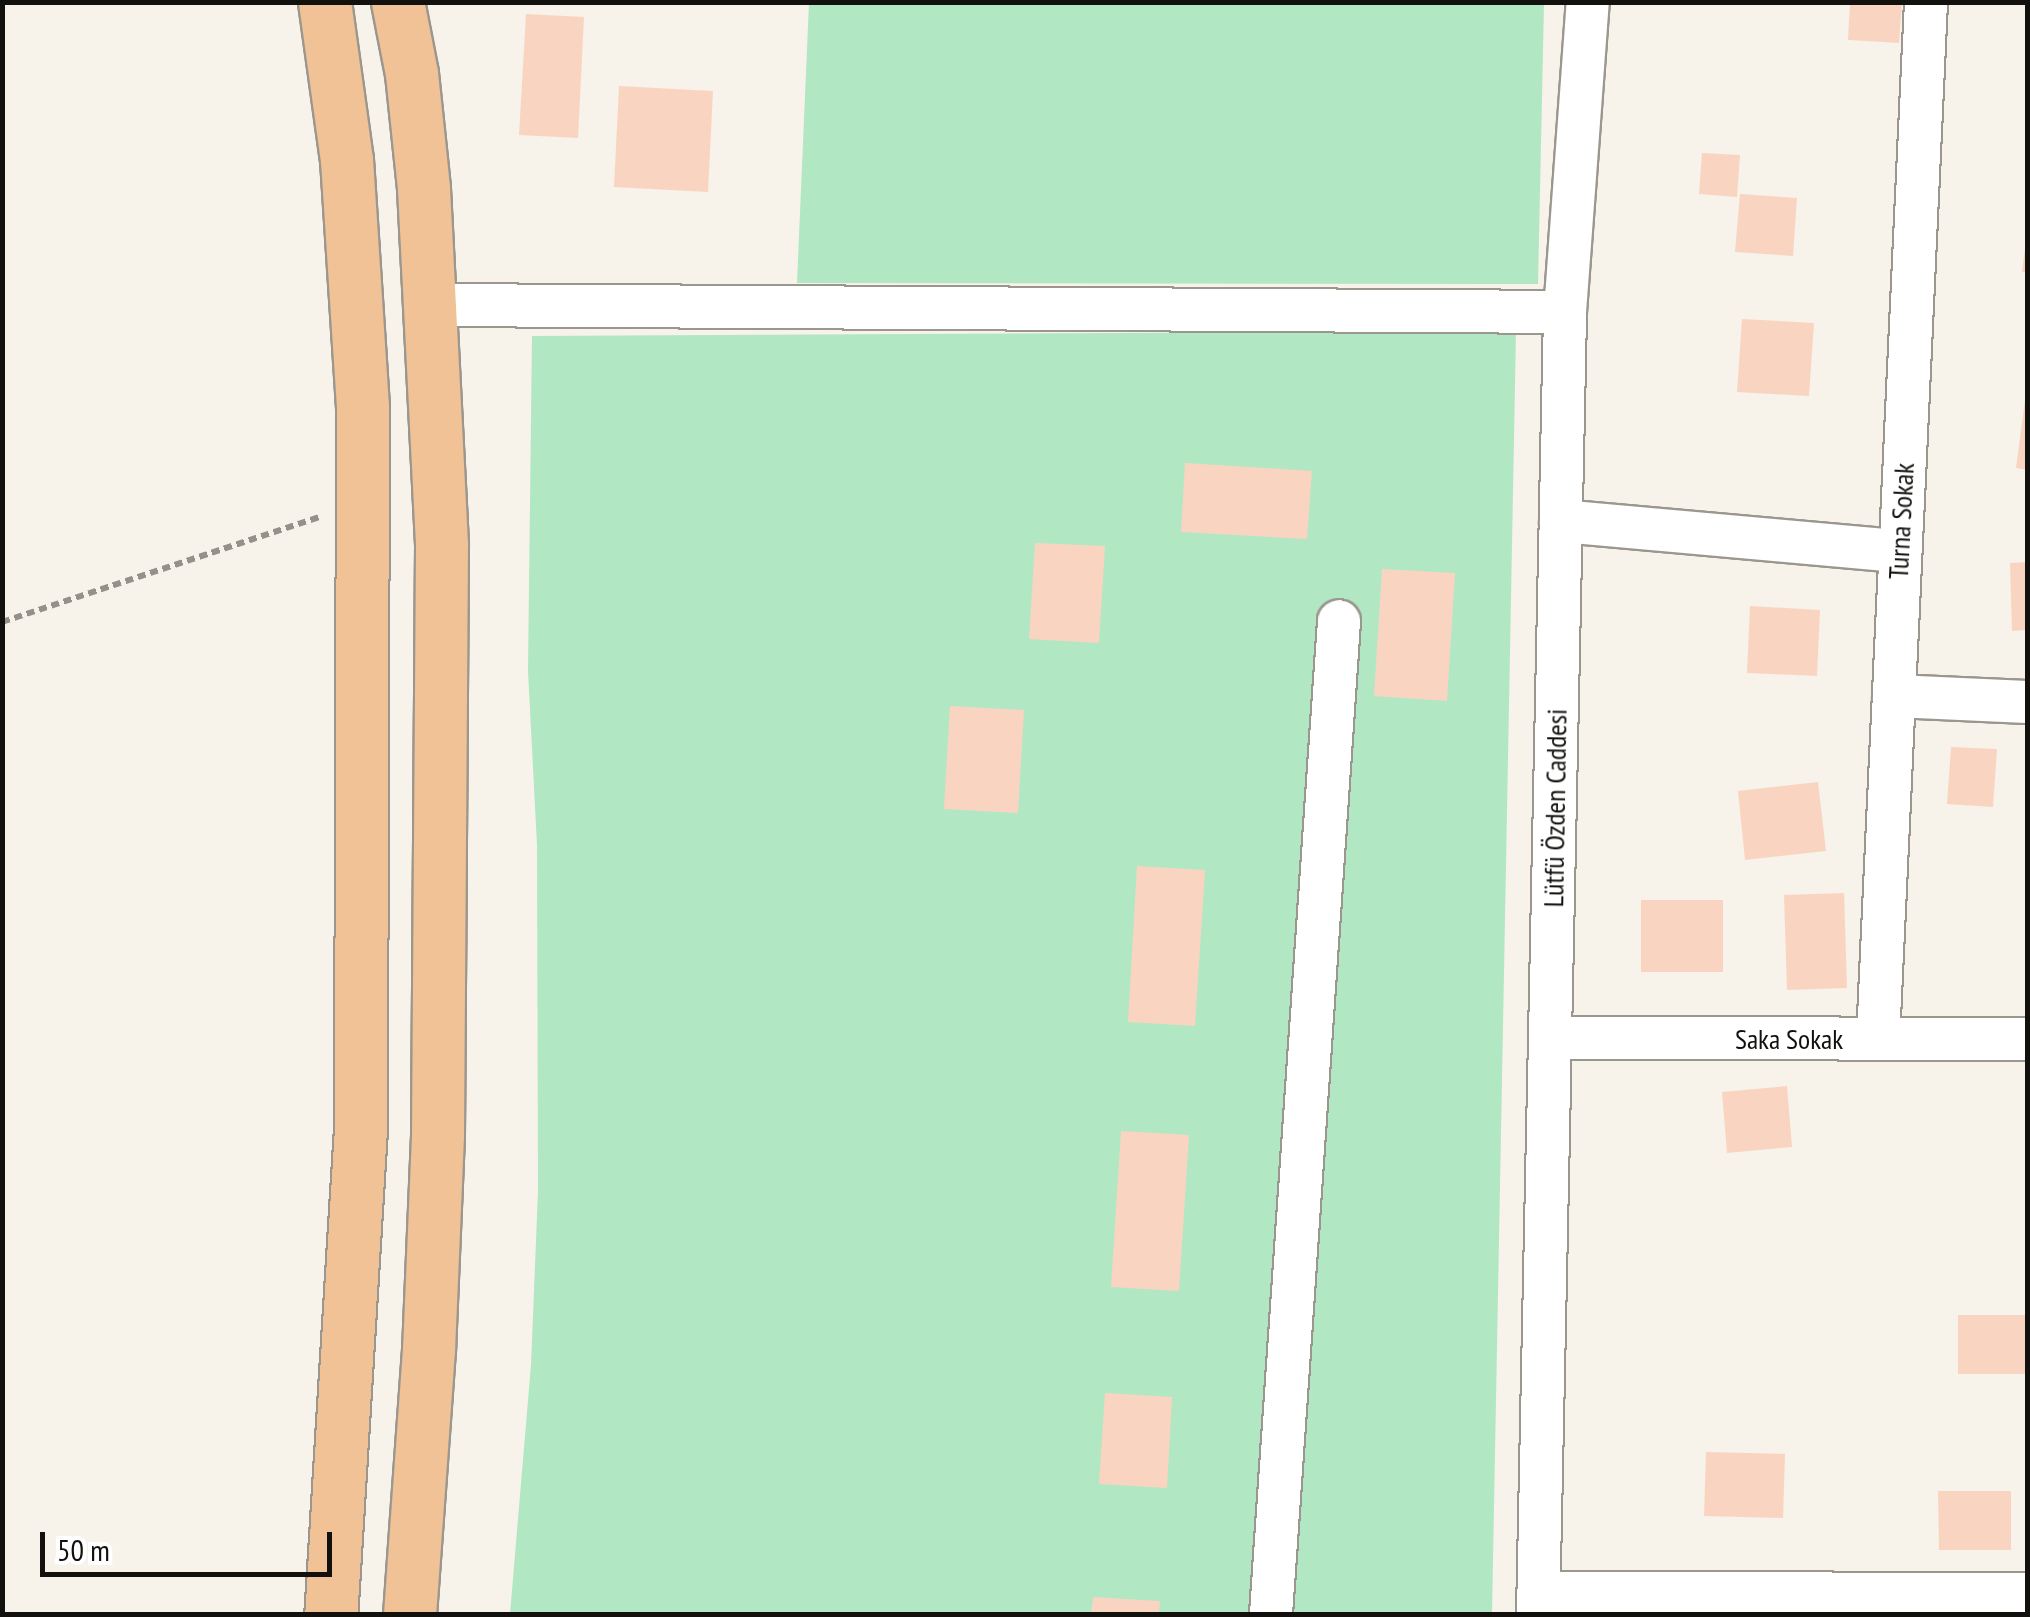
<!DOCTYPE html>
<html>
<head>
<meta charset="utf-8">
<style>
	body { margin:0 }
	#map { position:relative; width:2030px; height:1617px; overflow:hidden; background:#f7f2ea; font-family:"PT Sans Narrow",sans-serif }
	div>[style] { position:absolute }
	.green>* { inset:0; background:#b1e7c3 }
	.building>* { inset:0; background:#f9d5c1 }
	.path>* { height:6px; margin-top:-3px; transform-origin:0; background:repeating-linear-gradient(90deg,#94918b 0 8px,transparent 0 13px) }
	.roads { filter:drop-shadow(2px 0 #9b978f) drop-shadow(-2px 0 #9b978f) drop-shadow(0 2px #9b978f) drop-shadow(0 -2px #9b978f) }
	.minor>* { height:42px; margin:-21px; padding:0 21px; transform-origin:21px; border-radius:21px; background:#fff }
	.major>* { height:52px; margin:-26px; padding:0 26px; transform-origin:26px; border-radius:26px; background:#f1c295 }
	span { translate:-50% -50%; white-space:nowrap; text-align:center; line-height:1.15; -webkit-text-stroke:8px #fff; paint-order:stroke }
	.street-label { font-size:28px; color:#12110e }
	.frame { position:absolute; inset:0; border:5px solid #12110e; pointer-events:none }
	.scale { position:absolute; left:40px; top:1532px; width:292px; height:45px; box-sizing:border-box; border:5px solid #12110e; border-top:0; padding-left:12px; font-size:30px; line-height:35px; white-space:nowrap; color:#12110e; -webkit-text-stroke:8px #fff; paint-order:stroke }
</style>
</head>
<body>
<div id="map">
	<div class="green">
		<div style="clip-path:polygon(809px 3px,1544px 3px,1538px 284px,797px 283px)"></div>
		<div style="clip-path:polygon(1516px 331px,1492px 1614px,510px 1614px,531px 1365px,538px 1191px,537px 845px,528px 671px,532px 336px)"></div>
	</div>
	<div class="building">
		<div style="clip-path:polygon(1850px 2px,1902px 2px,1899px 43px,1848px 40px)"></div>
		<div style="clip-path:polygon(526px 14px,584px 17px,578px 138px,519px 135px)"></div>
		<div style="clip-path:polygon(619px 86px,713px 91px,708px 192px,614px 187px)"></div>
		<div style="clip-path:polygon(1702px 153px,1740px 155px,1737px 197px,1699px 194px)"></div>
		<div style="clip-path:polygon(1740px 194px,1797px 198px,1793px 256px,1735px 252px)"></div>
		<div style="clip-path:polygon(2025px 248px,2028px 248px,2028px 272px,2022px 272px)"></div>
		<div style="clip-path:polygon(1742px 319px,1814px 323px,1809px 396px,1737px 392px)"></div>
		<div style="clip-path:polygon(2025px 400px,2028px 400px,2028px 470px,2016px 468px)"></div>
		<div style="clip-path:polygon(1185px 463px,1312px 471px,1307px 539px,1181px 532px)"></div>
		<div style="clip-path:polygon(1035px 543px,1105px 546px,1099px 643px,1029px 639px)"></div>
		<div style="clip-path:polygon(2028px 562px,2028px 630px,2012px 631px,2010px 563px)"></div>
		<div style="clip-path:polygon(1382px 569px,1455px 573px,1447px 701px,1374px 696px)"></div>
		<div style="clip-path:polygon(1750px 606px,1820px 610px,1817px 676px,1747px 673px)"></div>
		<div style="clip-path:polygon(950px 706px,1024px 710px,1018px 813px,944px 809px)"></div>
		<div style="clip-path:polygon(1951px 747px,1997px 749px,1993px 807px,1947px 804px)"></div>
		<div style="clip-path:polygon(1818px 782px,1826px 851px,1745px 860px,1738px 791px)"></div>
		<div style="clip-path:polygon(1137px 866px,1205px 870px,1195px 1026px,1128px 1022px)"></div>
		<div style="clip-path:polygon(1844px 893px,1847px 988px,1787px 990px,1784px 895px)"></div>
		<div style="clip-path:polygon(1641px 900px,1723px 900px,1723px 972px,1641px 972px)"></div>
		<div style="clip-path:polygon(1787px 1086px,1792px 1147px,1727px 1153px,1722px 1092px)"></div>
		<div style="clip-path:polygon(1121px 1131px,1189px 1135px,1179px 1291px,1111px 1287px)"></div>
		<div style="clip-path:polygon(1958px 1315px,2027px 1315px,2027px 1374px,1958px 1374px)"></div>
		<div style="clip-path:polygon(1105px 1393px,1172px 1397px,1167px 1488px,1099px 1484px)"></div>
		<div style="clip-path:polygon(1706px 1452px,1785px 1454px,1783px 1518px,1704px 1516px)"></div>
		<div style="clip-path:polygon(1938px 1491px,2011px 1491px,2011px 1550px,1939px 1550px)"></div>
		<div style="clip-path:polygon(1093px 1597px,1160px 1601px,1159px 1614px,1091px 1614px)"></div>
	</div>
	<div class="path">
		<div style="left:2px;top:622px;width:334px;rotate:-18.3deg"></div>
	</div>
	<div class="roads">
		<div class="minor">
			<div style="left:433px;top:305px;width:1132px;rotate:0.35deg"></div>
			<div style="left:1561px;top:521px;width:340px;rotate:5.1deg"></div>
			<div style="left:1894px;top:696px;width:134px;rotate:2.6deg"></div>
			<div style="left:1550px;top:1038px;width:478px;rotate:0.1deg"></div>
			<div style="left:1878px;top:1039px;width:1038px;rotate:-87.35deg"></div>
			<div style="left:1539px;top:1593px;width:489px;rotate:0.1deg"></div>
			<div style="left:1271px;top:1614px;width:995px;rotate:-86.08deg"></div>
			<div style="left:1538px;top:1614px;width:1302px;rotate:-88.81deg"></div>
			<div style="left:1565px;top:312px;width:311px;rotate:-85.8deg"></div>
		</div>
		<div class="major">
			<div style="left:325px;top:2px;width:160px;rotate:82.1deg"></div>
			<div style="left:347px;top:160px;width:249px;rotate:86.3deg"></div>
			<div style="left:363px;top:408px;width:721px;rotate:90.16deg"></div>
			<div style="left:361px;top:1129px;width:486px;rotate:93.5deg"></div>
			<div style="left:398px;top:2px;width:73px;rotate:79deg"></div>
			<div style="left:412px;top:74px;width:116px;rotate:84deg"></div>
			<div style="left:424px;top:189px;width:358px;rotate:87.1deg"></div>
			<div style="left:442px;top:547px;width:589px;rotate:90.39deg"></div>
			<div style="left:438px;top:1136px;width:214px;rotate:92.4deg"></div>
			<div style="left:429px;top:1350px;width:265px;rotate:94.1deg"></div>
		</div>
	</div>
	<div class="street-label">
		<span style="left:1901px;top:521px;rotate:-87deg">Turna Sokak</span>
		<span style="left:1555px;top:808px;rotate:-89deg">Lütfü Özden Caddesi</span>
		<span style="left:1789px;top:1039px">Saka Sokak</span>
	</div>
	<div class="frame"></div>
	<div class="scale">50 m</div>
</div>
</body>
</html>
